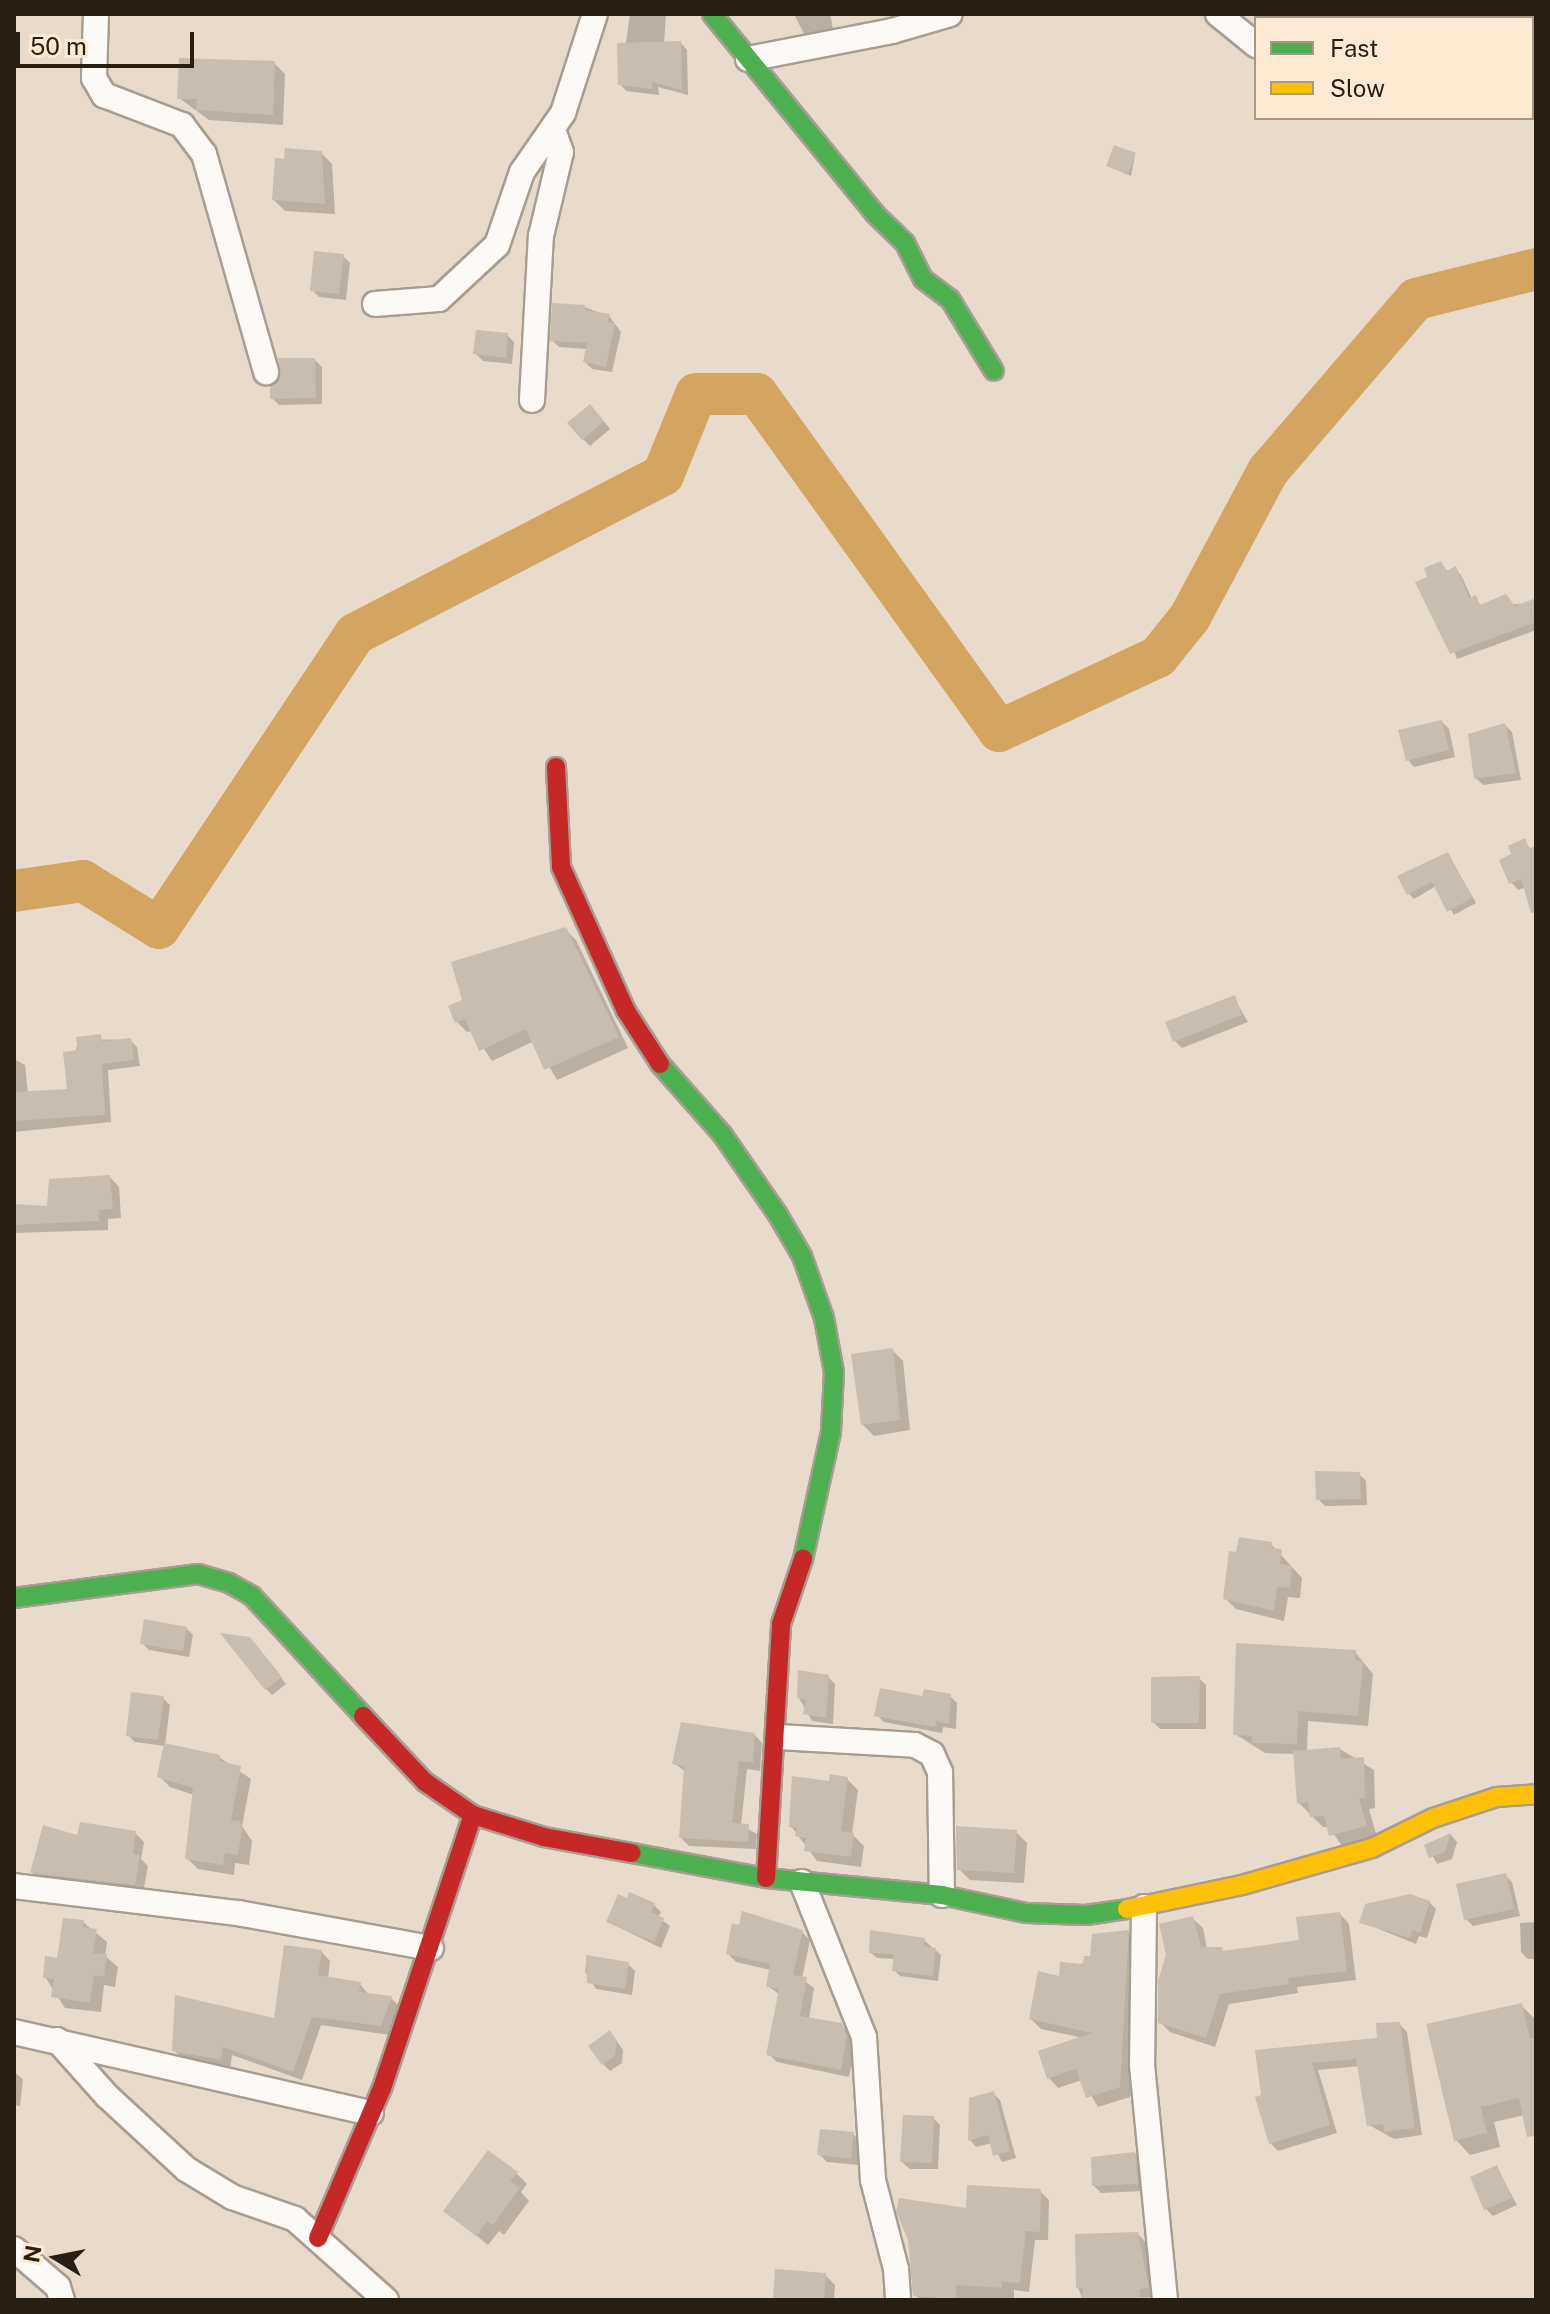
<!DOCTYPE html>
<html>
<head>
<meta charset="utf-8">
<style>
	body { margin:0 }
	#map { position:relative; width:1550px; height:2314px; overflow:hidden; background:#e8dbcb; font-family:"Public Sans",sans-serif }
	div>[style] { position:absolute }
	.shadow>* { inset:0; background:#0003 }
	.river>* { height:42px; margin:-21px; padding:0 21px; transform-origin:21px; border-radius:21px; background:#d4a561 }
	.building>* { inset:0; background:#c7bdb0 }
	.roads { filter:drop-shadow(2px 0 #a79d91) drop-shadow(-2px 0 #a79d91) drop-shadow(0 2px #a79d91) drop-shadow(0 -2px #a79d91) }
	.street>* { height:24px; margin:-12px; padding:0 12px; transform-origin:12px; border-radius:12px; background:#fcfaf7 }
	.fast>* { height:18px; margin:-9px; padding:0 9px; transform-origin:9px; border-radius:9px; background:#4caf50 }
	.slow>* { height:18px; margin:-9px; padding:0 9px; transform-origin:9px; border-radius:9px; background:#ffc107 }
	.jam>* { height:18px; margin:-9px; padding:0 9px; transform-origin:9px; border-radius:9px; background:#c62828 }
	span { translate:-50% -50%; white-space:nowrap; text-align:center; line-height:1.15; -webkit-text-stroke:8px #feead2; paint-order:stroke }
	.frame { position:absolute; inset:0; border:16px solid #281f14; pointer-events:none }
	.legend { position:absolute; left:1254px; top:16px; width:280px; height:104px; box-sizing:border-box; background:#feead2; border:2px solid #a89986; margin:0; padding:10px 14px; list-style:none; font-size:24px; color:#281f14 }
	.legend li { display:flex; align-items:center; gap:16px; height:40px }
	.legend b { width:40px; border:2px solid #a89986 }
	.north { position:absolute; left:16px; top:2218px; width:80px; height:80px; -webkit-text-stroke:6px #feead2; paint-order:stroke; rotate:280deg; font-size:22px; font-weight:700; line-height:32px; text-align:center; color:#281f14 }
	.north::after { content:''; display:block; margin:auto; width:28px; height:36px; background:#281f14; clip-path:polygon(50% 0,100% 100%,50% 72%,0 100%) }
	.scale { position:absolute; left:16px; top:32px; width:178px; height:36px; box-sizing:border-box; border:4px solid #281f14; border-top:0; padding-left:10px; font-size:24px; line-height:28px; white-space:nowrap; color:#281f14; -webkit-text-stroke:6px #feead2; paint-order:stroke }
</style>
</head>
<body>
<div id="map">
	<div class="shadow">
		<div style="clip-path:polygon(630px 14px,666px 14px,664px 44px,681px 43px,687px 50px,688px 95px,658px 87px,659px 95px,626px 91px,620px 84px)"></div>
		<div style="clip-path:polygon(794px 14px,830px 14px,833px 29px,804px 34px)"></div>
		<div style="clip-path:polygon(274px 63px,285px 74px,283px 125px,209px 120px,179px 98px)"></div>
		<div style="clip-path:polygon(321px 153px,332px 164px,335px 214px,285px 211px,274px 200px)"></div>
		<div style="clip-path:polygon(1135px 155px,1131px 176px,1112px 168px)"></div>
		<div style="clip-path:polygon(343px 256px,350px 263px,346px 300px,319px 297px,312px 290px)"></div>
		<div style="clip-path:polygon(584px 307px,609px 316px,621px 332px,612px 372px,592px 369px,585px 362px,587px 349px,559px 347px,552px 340px)"></div>
		<div style="clip-path:polygon(507px 335px,514px 342px,512px 364px,483px 361px,476px 354px)"></div>
		<div style="clip-path:polygon(315px 360px,322px 367px,322px 404px,279px 405px,272px 398px)"></div>
		<div style="clip-path:polygon(597px 413px,610px 429px,590px 446px,583px 439px)"></div>
		<div style="clip-path:polygon(1441px 563px,1448px 572px,1455px 569px,1461px 575px,1472px 599px,1483px 606px,1536px 603px,1536px 630px,1457px 659px,1430px 578px)"></div>
		<div style="clip-path:polygon(1442px 722px,1449px 729px,1455px 757px,1414px 767px,1408px 760px)"></div>
		<div style="clip-path:polygon(1505px 725px,1512px 732px,1521px 780px,1483px 785px,1476px 778px)"></div>
		<div style="clip-path:polygon(1525px 841px,1536px 858px,1536px 883px,1518px 890px,1511px 882px,1513px 856px)"></div>
		<div style="clip-path:polygon(1448px 854px,1476px 903px,1454px 915px,1436px 886px,1414px 899px,1409px 894px)"></div>
		<div style="clip-path:polygon(565px 929px,576px 940px,628px 1048px,557px 1080px,534px 1041px,492px 1061px,472px 1031px,467px 1032px,457px 1022px,465px 1002px)"></div>
		<div style="clip-path:polygon(1234px 998px,1248px 1022px,1182px 1048px,1175px 1041px)"></div>
		<div style="clip-path:polygon(78px 1039px,130px 1040px,137px 1047px,140px 1066px,108px 1070px,111px 1122px,14px 1132px,14px 1059px,25px 1065px,28px 1094px,69px 1091px)"></div>
		<div style="clip-path:polygon(110px 1177px,119px 1187px,121px 1218px,108px 1219px,108px 1230px,14px 1233px,14px 1206px,48px 1208px)"></div>
		<div style="clip-path:polygon(892px 1350px,903px 1361px,910px 1430px,874px 1436px,863px 1425px)"></div>
		<div style="clip-path:polygon(1359px 1474px,1366px 1481px,1367px 1505px,1325px 1506px,1318px 1499px)"></div>
		<div style="clip-path:polygon(1271px 1544px,1302px 1578px,1300px 1598px,1288px 1597px,1284px 1621px,1236px 1609px,1225px 1598px)"></div>
		<div style="clip-path:polygon(186px 1628px,193px 1635px,189px 1657px,149px 1650px,142px 1643px)"></div>
		<div style="clip-path:polygon(256px 1646px,286px 1684px,272px 1695px,266px 1689px)"></div>
		<div style="clip-path:polygon(1355px 1652px,1373px 1674px,1368px 1726px,1308px 1721px,1307px 1752px,1340px 1749px,1374px 1770px,1375px 1808px,1369px 1809px,1377px 1837px,1342px 1846px,1329px 1827px,1323px 1827px,1299px 1803px,1296px 1754px,1265px 1753px,1235px 1734px)"></div>
		<div style="clip-path:polygon(828px 1677px,835px 1684px,833px 1724px,812px 1721px,799px 1698px)"></div>
		<div style="clip-path:polygon(1199px 1678px,1206px 1685px,1206px 1729px,1160px 1729px,1153px 1722px)"></div>
		<div style="clip-path:polygon(950px 1696px,957px 1703px,956px 1729px,943px 1727px,942px 1733px,884px 1722px,877px 1715px)"></div>
		<div style="clip-path:polygon(163px 1698px,170px 1705px,165px 1746px,219px 1757px,251px 1779px,242px 1826px,252px 1841px,249px 1865px,235px 1863px,234px 1875px,198px 1869px,187px 1858px,194px 1795px,170px 1787px,159px 1776px,165px 1746px,135px 1742px,128px 1735px)"></div>
		<div style="clip-path:polygon(754px 1734px,762px 1743px,760px 1771px,747px 1769px,741px 1825px,757px 1834px,756px 1849px,689px 1846px,681px 1838px,686px 1772px,674px 1763px)"></div>
		<div style="clip-path:polygon(847px 1779px,858px 1790px,852px 1834px,864px 1846px,861px 1867px,817px 1861px,791px 1826px,830px 1784px)"></div>
		<div style="clip-path:polygon(1016px 1832px,1027px 1843px,1024px 1883px,970px 1880px,959px 1869px)"></div>
		<div style="clip-path:polygon(135px 1833px,144px 1842px,141px 1859px,148px 1866px,143px 1893px,41px 1881px,32px 1872px,79px 1837px)"></div>
		<div style="clip-path:polygon(1451px 1835px,1457px 1842px,1452px 1859px,1437px 1864px,1427px 1846px)"></div>
		<div style="clip-path:polygon(1505px 1875px,1512px 1882px,1520px 1916px,1473px 1926px,1466px 1919px)"></div>
		<div style="clip-path:polygon(628px 1901px,654px 1905px,661px 1912px,658px 1917px,670px 1926px,661px 1948px,608px 1922px)"></div>
		<div style="clip-path:polygon(1429px 1902px,1436px 1909px,1427px 1938px,1419px 1936px,1416px 1944px,1362px 1922px)"></div>
		<div style="clip-path:polygon(1340px 1914px,1349px 1924px,1356px 1980px,1297px 1987px,1298px 1993px,1229px 2004px,1215px 2047px,1170px 2032px,1160px 2022px,1193px 1919px,1203px 1928px,1207px 1949px,1226px 1953px,1301px 1942px)"></div>
		<div style="clip-path:polygon(83px 1922px,107px 1942px,105px 1956px,118px 1967px,115px 1987px,104px 1985px,101px 2012px,65px 2008px,45px 1977px)"></div>
		<div style="clip-path:polygon(1536px 1922px,1536px 1959px,1528px 1959px,1521px 1952px,1520px 1923px)"></div>
		<div style="clip-path:polygon(802px 1932px,810px 1940px,802px 1979px,814px 1988px,809px 2019px,841px 2025px,850px 2034px,855px 2046px,849px 2077px,777px 2062px,769px 2054px,780px 1995px,768px 1986px,771px 1970px,736px 1962px,728px 1954px)"></div>
		<div style="clip-path:polygon(1128px 1932px,1138px 1942px,1130px 2097px,1098px 2107px,1082px 2080px,1058px 2088px,1048px 2077px,1083px 2038px,1041px 2029px,1031px 2019px,1061px 1978px)"></div>
		<div style="clip-path:polygon(924px 1940px,941px 1955px,938px 1981px,900px 1976px,894px 1970px,895px 1959px,877px 1958px,871px 1953px)"></div>
		<div style="clip-path:polygon(321px 1951px,330px 1961px,328px 1979px,360px 1984px,369px 1995px,391px 1998px,400px 2007px,390px 2035px,321px 2025px,302px 2080px,232px 2055px,230px 2068px,183px 2059px,174px 2050px,276px 2020px)"></div>
		<div style="clip-path:polygon(587px 1957px,628px 1964px,635px 1971px,632px 1995px,596px 1989px,585px 1972px)"></div>
		<div style="clip-path:polygon(1521px 2005px,1536px 2020px,1536px 2128px,1525px 2115px,1494px 2122px,1500px 2147px,1470px 2155px,1456px 2140px)"></div>
		<div style="clip-path:polygon(1399px 2024px,1407px 2032px,1422px 2135px,1394px 2139px,1369px 2125px,1360px 2066px,1318px 2070px,1337px 2133px,1278px 2151px,1270px 2143px,1257px 2052px,1379px 2040px)"></div>
		<div style="clip-path:polygon(616px 2040px,623px 2050px,622px 2063px,610px 2071px,603px 2064px)"></div>
		<div style="clip-path:polygon(14px 2072px,23px 2079px,20px 2106px,14px 2105px)"></div>
		<div style="clip-path:polygon(993px 2093px,1000px 2100px,1016px 2158px,1002px 2162px,992px 2143px,976px 2147px,970px 2140px)"></div>
		<div style="clip-path:polygon(933px 2118px,940px 2125px,938px 2169px,910px 2169px,902px 2162px)"></div>
		<div style="clip-path:polygon(853px 2134px,860px 2141px,858px 2165px,827px 2162px,820px 2155px)"></div>
		<div style="clip-path:polygon(1135px 2154px,1142px 2161px,1144px 2191px,1101px 2193px,1094px 2186px)"></div>
		<div style="clip-path:polygon(1497px 2168px,1517px 2205px,1493px 2216px,1486px 2209px)"></div>
		<div style="clip-path:polygon(516px 2173px,527px 2184px,521px 2192px,529px 2201px,504px 2235px,499px 2231px,488px 2245px,446px 2211px)"></div>
		<div style="clip-path:polygon(1040px 2191px,1049px 2200px,1048px 2240px,1035px 2240px,1029px 2292px,1014px 2290px,1014px 2300px,920px 2300px,915px 2295px,968px 2211px)"></div>
		<div style="clip-path:polygon(1138px 2234px,1147px 2244px,1157px 2297px,1083px 2300px,1078px 2288px)"></div>
		<div style="clip-path:polygon(825px 2275px,835px 2285px,834px 2300px,775px 2300px)"></div>
	</div>
	<div class="river">
		<div style="left:14px;top:891px;width:70px;rotate:-8.2deg"></div>
		<div style="left:83px;top:881px;width:89px;rotate:31.7deg"></div>
		<div style="left:159px;top:928px;width:353px;rotate:-56.3deg"></div>
		<div style="left:355px;top:634px;width:347px;rotate:-27.3deg"></div>
		<div style="left:663px;top:475px;width:87px;rotate:-67.8deg"></div>
		<div style="left:696px;top:394px;width:61px"></div>
		<div style="left:757px;top:394px;width:415px;rotate:54.3deg"></div>
		<div style="left:999px;top:731px;width:175px;rotate:-25deg"></div>
		<div style="left:1158px;top:657px;width:51px;rotate:-51.3deg"></div>
		<div style="left:1190px;top:617px;width:166px;rotate:-61.9deg"></div>
		<div style="left:1268px;top:471px;width:227px;rotate:-49.3deg"></div>
		<div style="left:1416px;top:299px;width:124px;rotate:-14deg"></div>
	</div>
	<div class="building">
		<div style="clip-path:polygon(681px 41px,682px 90px,652px 82px,653px 89px,618px 85px,617px 43px)"></div>
		<div style="clip-path:polygon(179px 58px,275px 61px,273px 115px,196px 110px,197px 99px,177px 99px)"></div>
		<div style="clip-path:polygon(1114px 145px,1136px 153px,1128px 174px,1106px 166px)"></div>
		<div style="clip-path:polygon(285px 148px,322px 151px,325px 204px,272px 200px,275px 158px,284px 159px)"></div>
		<div style="clip-path:polygon(314px 251px,344px 254px,339px 294px,310px 291px)"></div>
		<div style="clip-path:polygon(552px 303px,585px 305px,585px 310px,610px 314px,608px 322px,615px 323px,606px 367px,583px 362px,587px 343px,550px 341px)"></div>
		<div style="clip-path:polygon(476px 330px,508px 333px,506px 358px,473px 354px)"></div>
		<div style="clip-path:polygon(278px 358px,315px 358px,316px 398px,270px 399px,270px 386px,281px 375px)"></div>
		<div style="clip-path:polygon(590px 404px,604px 421px,582px 440px,567px 423px)"></div>
		<div style="clip-path:polygon(1441px 561px,1446px 571px,1456px 566px,1469px 598px,1476px 595px,1480px 605px,1506px 594px,1515px 606px,1536px 598px,1536px 622px,1450px 654px,1415px 582px,1427px 577px,1424px 568px)"></div>
		<div style="clip-path:polygon(1442px 720px,1449px 750px,1406px 761px,1398px 730px)"></div>
		<div style="clip-path:polygon(1505px 723px,1516px 773px,1474px 779px,1468px 734px)"></div>
		<div style="clip-path:polygon(1525px 838px,1529px 848px,1536px 846px,1536px 912px,1531px 913px,1521px 879px,1509px 884px,1499px 860px,1511px 854px,1508px 846px)"></div>
		<div style="clip-path:polygon(1448px 852px,1472px 898px,1447px 912px,1432px 882px,1407px 895px,1397px 876px)"></div>
		<div style="clip-path:polygon(566px 927px,619px 1037px,544px 1070px,526px 1029px,479px 1051px,465px 1019px,455px 1023px,448px 1006px,462px 1000px,451px 962px)"></div>
		<div style="clip-path:polygon(1235px 995px,1242px 1015px,1173px 1042px,1165px 1022px)"></div>
		<div style="clip-path:polygon(101px 1034px,102px 1041px,131px 1038px,134px 1060px,102px 1064px,105px 1115px,14px 1121px,14px 1092px,67px 1089px,63px 1052px,78px 1050px,76px 1037px)"></div>
		<div style="clip-path:polygon(110px 1175px,113px 1209px,99px 1210px,99px 1221px,14px 1225px,14px 1204px,47px 1206px,49px 1179px)"></div>
		<div style="clip-path:polygon(893px 1348px,900px 1420px,861px 1425px,851px 1354px)"></div>
		<div style="clip-path:polygon(1315px 1471px,1360px 1472px,1361px 1499px,1316px 1500px)"></div>
		<div style="clip-path:polygon(1239px 1537px,1272px 1542px,1271px 1548px,1282px 1549px,1280px 1564px,1292px 1566px,1290px 1588px,1277px 1587px,1274px 1611px,1223px 1599px,1229px 1551px,1236px 1552px)"></div>
		<div style="clip-path:polygon(144px 1619px,187px 1627px,183px 1651px,140px 1644px)"></div>
		<div style="clip-path:polygon(220px 1633px,250px 1637px,282px 1677px,265px 1690px)"></div>
		<div style="clip-path:polygon(1236px 1643px,1356px 1650px,1355px 1660px,1363px 1661px,1358px 1716px,1298px 1711px,1297px 1744px,1252px 1743px,1252px 1736px,1233px 1735px)"></div>
		<div style="clip-path:polygon(798px 1670px,829px 1675px,826px 1718px,803px 1714px,806px 1700px,797px 1698px)"></div>
		<div style="clip-path:polygon(1200px 1676px,1199px 1723px,1151px 1723px,1151px 1677px)"></div>
		<div style="clip-path:polygon(880px 1688px,922px 1696px,924px 1689px,951px 1694px,949px 1724px,936px 1721px,935px 1727px,874px 1716px)"></div>
		<div style="clip-path:polygon(131px 1692px,164px 1696px,158px 1740px,126px 1736px)"></div>
		<div style="clip-path:polygon(681px 1722px,755px 1733px,753px 1763px,739px 1761px,732px 1823px,749px 1824px,748px 1842px,679px 1838px,684px 1766px,672px 1764px)"></div>
		<div style="clip-path:polygon(164px 1743px,220px 1755px,219px 1761px,241px 1766px,231px 1820px,240px 1821px,242px 1829px,238px 1855px,225px 1853px,223px 1865px,185px 1859px,193px 1788px,157px 1777px)"></div>
		<div style="clip-path:polygon(1340px 1747px,1341px 1759px,1364px 1757px,1365px 1798px,1359px 1798px,1367px 1826px,1329px 1836px,1324px 1816px,1310px 1817px,1308px 1802px,1297px 1804px,1293px 1751px)"></div>
		<div style="clip-path:polygon(830px 1774px,848px 1777px,841px 1831px,854px 1833px,851px 1857px,804px 1851px,806px 1838px,795px 1836px,797px 1828px,789px 1827px,792px 1776px,829px 1781px)"></div>
		<div style="clip-path:polygon(80px 1822px,136px 1831px,133px 1854px,140px 1855px,135px 1885px,30px 1873px,43px 1825px,77px 1835px)"></div>
		<div style="clip-path:polygon(956px 1826px,1017px 1830px,1014px 1873px,957px 1870px)"></div>
		<div style="clip-path:polygon(1451px 1833px,1445px 1852px,1429px 1858px,1424px 1845px)"></div>
		<div style="clip-path:polygon(1506px 1873px,1514px 1909px,1464px 1920px,1456px 1884px)"></div>
		<div style="clip-path:polygon(629px 1892px,655px 1903px,651px 1912px,664px 1918px,654px 1942px,606px 1922px,618px 1894px,627px 1898px)"></div>
		<div style="clip-path:polygon(1410px 1894px,1430px 1901px,1420px 1933px,1412px 1930px,1410px 1938px,1359px 1923px,1365px 1904px)"></div>
		<div style="clip-path:polygon(742px 1911px,803px 1930px,793px 1975px,807px 1977px,800px 2016px,842px 2023px,847px 2036px,841px 2070px,766px 2055px,779px 1989px,766px 1987px,770px 1964px,726px 1954px,732px 1923px,739px 1925px)"></div>
		<div style="clip-path:polygon(1340px 1912px,1347px 1971px,1288px 1978px,1289px 1984px,1220px 1994px,1206px 2038px,1158px 2023px,1158px 1981px,1166px 1955px,1159px 1924px,1193px 1916px,1201px 1947px,1222px 1947px,1223px 1951px,1299px 1940px,1296px 1917px)"></div>
		<div style="clip-path:polygon(63px 1918px,84px 1920px,83px 1927px,97px 1929px,93px 1953px,107px 1954px,104px 1977px,94px 1975px,90px 2003px,51px 1997px,54px 1979px,43px 1978px,45px 1956px,57px 1958px)"></div>
		<div style="clip-path:polygon(870px 1930px,925px 1938px,924px 1946px,936px 1948px,933px 1976px,892px 1971px,894px 1954px,869px 1953px)"></div>
		<div style="clip-path:polygon(1129px 1930px,1120px 2087px,1086px 2098px,1076px 2069px,1047px 2079px,1038px 2051px,1092px 2033px,1029px 2019px,1038px 1971px,1059px 1976px,1060px 1962px,1083px 1964px,1084px 1956px,1090px 1956px,1092px 1934px)"></div>
		<div style="clip-path:polygon(284px 1945px,322px 1950px,318px 1975px,361px 1982px,359px 1992px,392px 1996px,381px 2026px,312px 2017px,293px 2072px,223px 2047px,221px 2060px,172px 2051px,175px 1995px,274px 2018px)"></div>
		<div style="clip-path:polygon(586px 1955px,629px 1962px,625px 1989px,587px 1983px)"></div>
		<div style="clip-path:polygon(1522px 2003px,1530px 2039px,1536px 2037px,1536px 2136px,1527px 2137px,1519px 2098px,1481px 2107px,1487px 2133px,1454px 2141px,1426px 2024px)"></div>
		<div style="clip-path:polygon(1400px 2022px,1415px 2128px,1384px 2132px,1383px 2124px,1367px 2126px,1356px 2059px,1312px 2063px,1330px 2125px,1269px 2144px,1255px 2097px,1261px 2095px,1255px 2050px,1377px 2038px,1376px 2023px)"></div>
		<div style="clip-path:polygon(610px 2030px,617px 2041px,615px 2056px,602px 2065px,588px 2046px)"></div>
		<div style="clip-path:polygon(994px 2091px,1010px 2151px,993px 2156px,988px 2135px,968px 2141px,969px 2098px)"></div>
		<div style="clip-path:polygon(903px 2115px,934px 2116px,932px 2163px,900px 2162px)"></div>
		<div style="clip-path:polygon(820px 2129px,854px 2132px,851px 2159px,817px 2155px)"></div>
		<div style="clip-path:polygon(488px 2150px,518px 2172px,510px 2181px,520px 2188px,493px 2225px,487px 2222px,476px 2236px,443px 2211px)"></div>
		<div style="clip-path:polygon(1135px 2152px,1138px 2184px,1092px 2186px,1091px 2157px)"></div>
		<div style="clip-path:polygon(1497px 2165px,1512px 2198px,1484px 2210px,1470px 2177px)"></div>
		<div style="clip-path:polygon(967px 2185px,1041px 2189px,1040px 2232px,1026px 2231px,1020px 2283px,1002px 2282px,1002px 2288px,956px 2285px,956px 2299px,913px 2296px,908px 2240px,896px 2211px,899px 2198px,966px 2208px)"></div>
		<div style="clip-path:polygon(1138px 2232px,1149px 2288px,1140px 2289px,1139px 2300px,1081px 2300px,1083px 2288px,1076px 2288px,1075px 2234px)"></div>
		<div style="clip-path:polygon(775px 2269px,826px 2273px,824px 2300px,773px 2300px)"></div>
	</div>
	<div class="roads">
		<div class="street">
			<div style="left:96px;top:14px;width:64px;rotate:91.8deg"></div>
			<div style="left:94px;top:78px;width:20px;rotate:60deg"></div>
			<div style="left:104px;top:95px;width:84px;rotate:21deg"></div>
			<div style="left:182px;top:125px;width:36px;rotate:53deg"></div>
			<div style="left:204px;top:154px;width:227px;rotate:74.1deg"></div>
			<div style="left:1218px;top:14px;width:49px;rotate:39.2deg"></div>
			<div style="left:748px;top:59px;width:147px;rotate:-11deg"></div>
			<div style="left:892px;top:31px;width:60px;rotate:-16.3deg"></div>
			<div style="left:375px;top:304px;width:64px;rotate:-4.5deg"></div>
			<div style="left:439px;top:299px;width:79px;rotate:-43deg"></div>
			<div style="left:497px;top:245px;width:77px;rotate:-71.1deg"></div>
			<div style="left:522px;top:172px;width:72px;rotate:-55.2deg"></div>
			<div style="left:563px;top:113px;width:104px;rotate:-72.1deg"></div>
			<div style="left:532px;top:400px;width:164px;rotate:-86.9deg"></div>
			<div style="left:541px;top:236px;width:86px;rotate:-76.6deg"></div>
			<div style="left:561px;top:152px;width:20px;rotate:-110deg"></div>
			<div style="left:778px;top:1737px;width:137px;rotate:3.3deg"></div>
			<div style="left:915px;top:1745px;width:19px;rotate:28deg"></div>
			<div style="left:932px;top:1754px;width:20px;rotate:66deg"></div>
			<div style="left:940px;top:1772px;width:123px;rotate:89.1deg"></div>
			<div style="left:802px;top:1882px;width:167px;rotate:68.2deg"></div>
			<div style="left:864px;top:2037px;width:143px;rotate:86.4deg"></div>
			<div style="left:873px;top:2180px;width:92px;rotate:75.5deg"></div>
			<div style="left:896px;top:2269px;width:31px;rotate:86deg"></div>
			<div style="left:14px;top:1886px;width:226px;rotate:6.9deg"></div>
			<div style="left:238px;top:1913px;width:196px;rotate:10.3deg"></div>
			<div style="left:1144px;top:1907px;width:158px;rotate:90.7deg"></div>
			<div style="left:1142px;top:2065px;width:236px;rotate:84.4deg"></div>
			<div style="left:14px;top:2032px;width:366px;rotate:12.8deg"></div>
			<div style="left:57px;top:2040px;width:75px;rotate:48.2deg"></div>
			<div style="left:107px;top:2096px;width:108px;rotate:42.7deg"></div>
			<div style="left:186px;top:2169px;width:54px;rotate:31.3deg"></div>
			<div style="left:232px;top:2197px;width:67px;rotate:19.2deg"></div>
			<div style="left:295px;top:2219px;width:122px;rotate:41.7deg"></div>
			<div style="left:14px;top:2249px;width:58px;rotate:40.8deg"></div>
			<div style="left:58px;top:2287px;width:14px;rotate:73deg"></div>
		</div>
		<div class="fast">
			<div style="left:712px;top:14px;width:258px;rotate:50.8deg"></div>
			<div style="left:875px;top:214px;width:42px;rotate:44deg"></div>
			<div style="left:905px;top:243px;width:40px;rotate:63.4deg"></div>
			<div style="left:923px;top:279px;width:34px;rotate:37deg"></div>
			<div style="left:950px;top:299px;width:84px;rotate:58.6deg"></div>
			<div style="left:660px;top:1064px;width:94px;rotate:48.5deg"></div>
			<div style="left:722px;top:1134px;width:98px;rotate:55.3deg"></div>
			<div style="left:778px;top:1215px;width:48px;rotate:59.7deg"></div>
			<div style="left:802px;top:1256px;width:66px;rotate:70.5deg"></div>
			<div style="left:824px;top:1318px;width:55px;rotate:79.5deg"></div>
			<div style="left:834px;top:1372px;width:60px;rotate:92.9deg"></div>
			<div style="left:831px;top:1432px;width:130px;rotate:102.4deg"></div>
			<div style="left:14px;top:1598px;width:186px;rotate:-7.4deg"></div>
			<div style="left:198px;top:1574px;width:32px;rotate:16deg"></div>
			<div style="left:229px;top:1583px;width:26px;rotate:29deg"></div>
			<div style="left:252px;top:1596px;width:163px;rotate:47.2deg"></div>
			<div style="left:632px;top:1853px;width:136px;rotate:10.6deg"></div>
			<div style="left:766px;top:1878px;width:177px;rotate:5.5deg"></div>
			<div style="left:942px;top:1895px;width:86px;rotate:12.1deg"></div>
			<div style="left:1026px;top:1913px;width:60px;rotate:1.9deg"></div>
			<div style="left:1086px;top:1915px;width:41px;rotate:-8.3deg"></div>
		</div>
		<div class="slow">
			<div style="left:1127px;top:1909px;width:117px;rotate:-11.8deg"></div>
			<div style="left:1242px;top:1885px;width:135px;rotate:-15.9deg"></div>
			<div style="left:1372px;top:1848px;width:68px;rotate:-26.2deg"></div>
			<div style="left:1433px;top:1818px;width:67px;rotate:-18.2deg"></div>
			<div style="left:1497px;top:1797px;width:39px;rotate:-4deg"></div>
		</div>
		<div class="jam">
			<div style="left:556px;top:767px;width:100px;rotate:87.1deg"></div>
			<div style="left:561px;top:867px;width:158px;rotate:65.7deg"></div>
			<div style="left:626px;top:1011px;width:63px;rotate:57.3deg"></div>
			<div style="left:363px;top:1716px;width:91px;rotate:46.8deg"></div>
			<div style="left:425px;top:1782px;width:58px;rotate:34.5deg"></div>
			<div style="left:473px;top:1815px;width:74px;rotate:17.2deg"></div>
			<div style="left:544px;top:1837px;width:89px;rotate:10.3deg"></div>
			<div style="left:766px;top:1878px;width:254px;rotate:-86.6deg"></div>
			<div style="left:781px;top:1624px;width:69px;rotate:-71.3deg"></div>
			<div style="left:318px;top:2238px;width:163px;rotate:-66.9deg"></div>
			<div style="left:382px;top:2088px;width:288px;rotate:-71.6deg"></div>
		</div>
	</div>
	<div class="frame"></div>
	<ul class="legend">
	<li><b style="height:10px;background:#4caf50"></b>Fast</li>
	<li><b style="height:10px;background:#ffc107"></b>Slow</li>
	</ul>
	<div class="north">N</div>
	<div class="scale">50 m</div>
</div>
</body>
</html>
